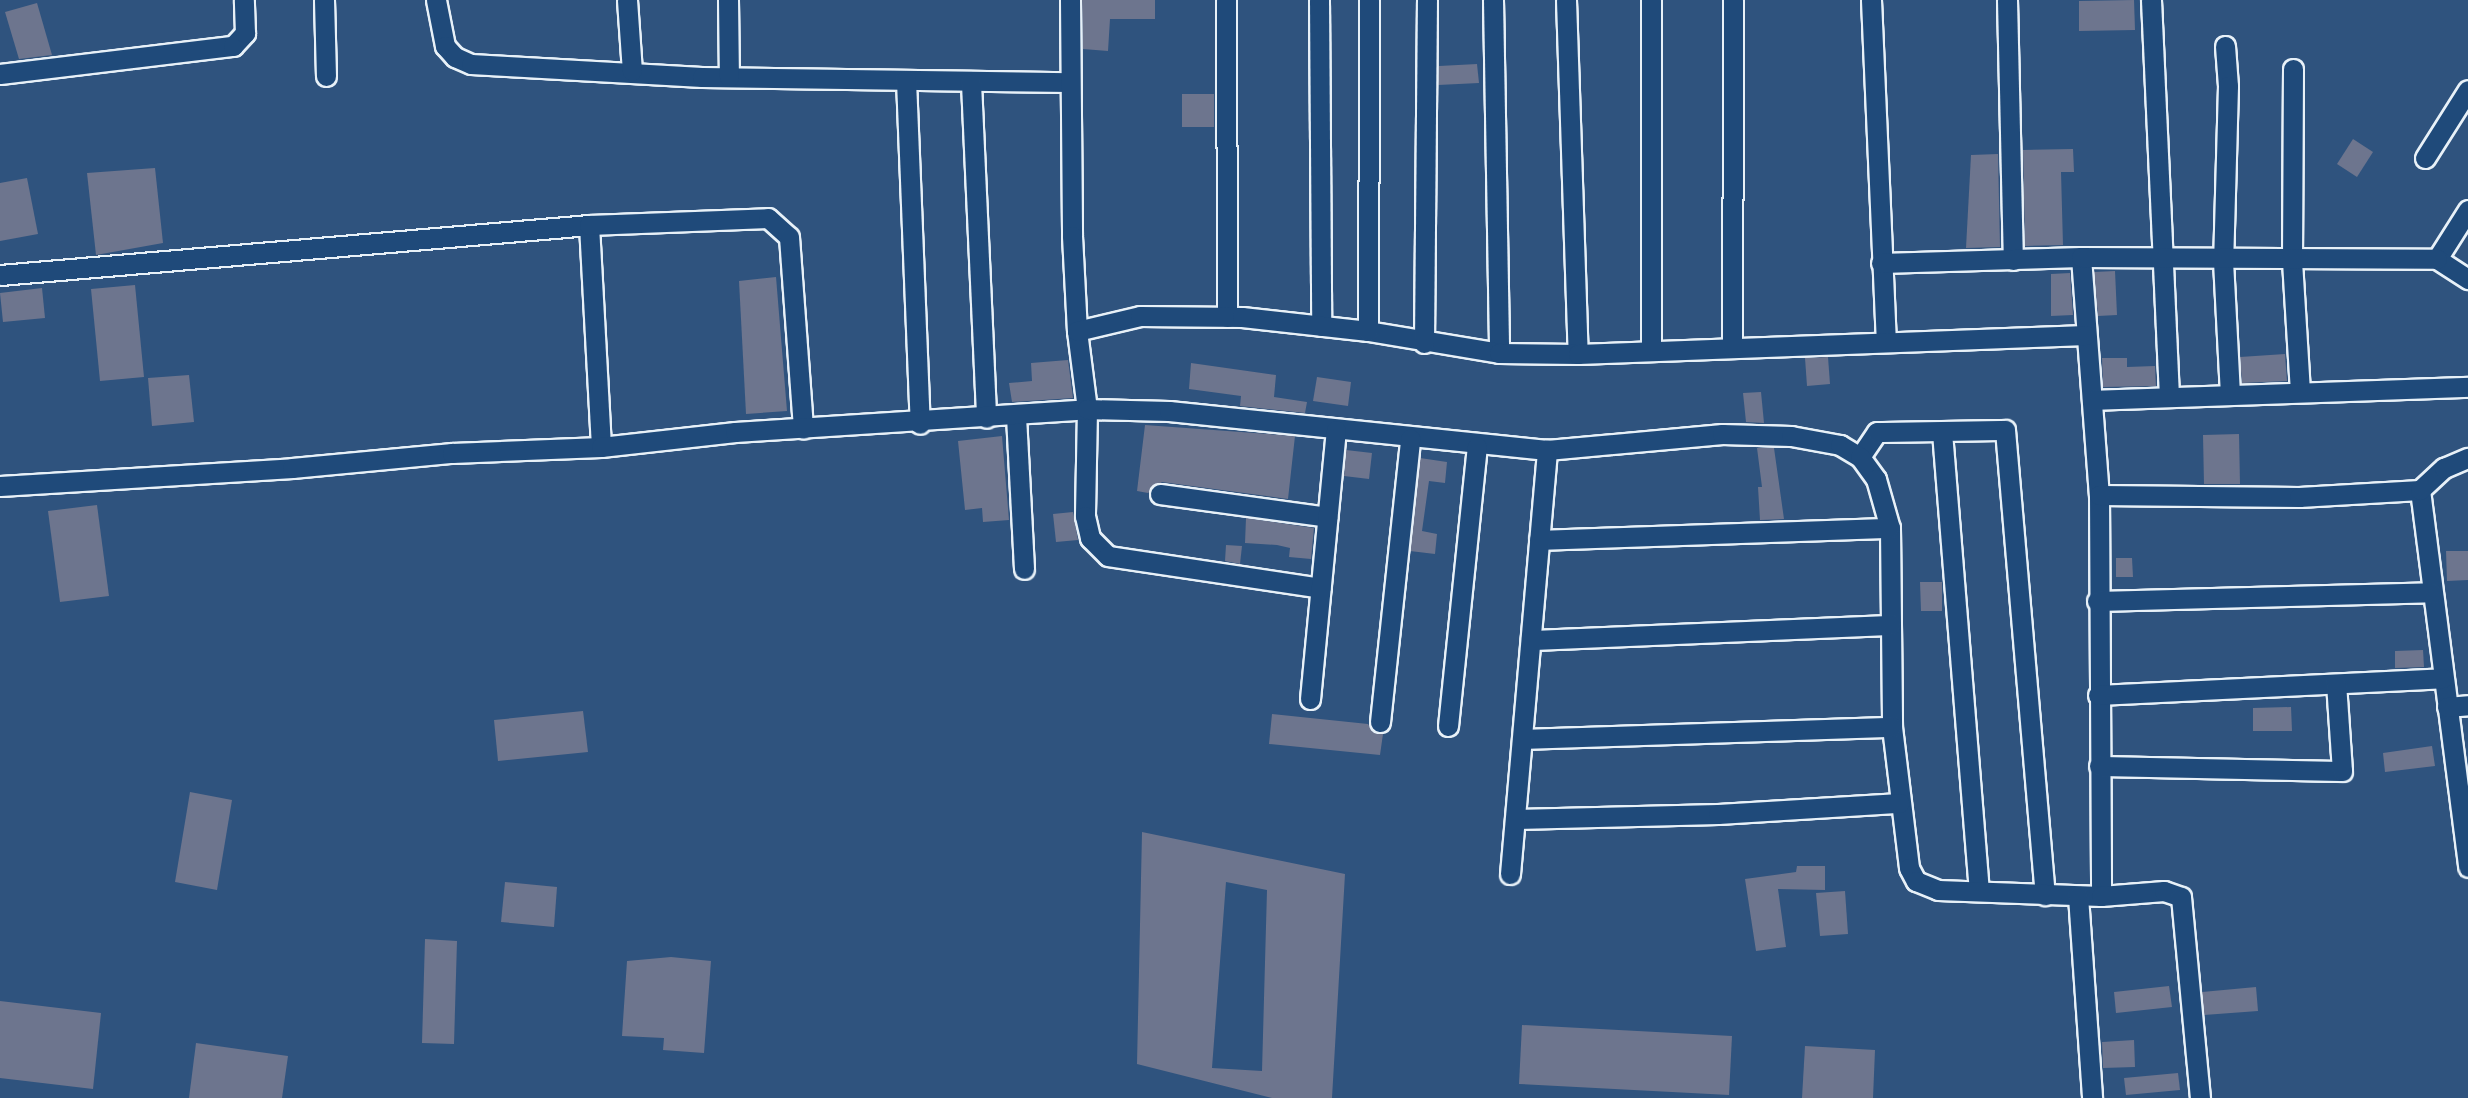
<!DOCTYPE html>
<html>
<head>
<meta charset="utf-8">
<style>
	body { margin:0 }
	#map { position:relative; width:2468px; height:1098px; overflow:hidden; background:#2f537e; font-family:Mali,sans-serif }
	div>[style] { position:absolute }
	.building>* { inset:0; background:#6d758e }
	.roads { filter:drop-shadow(2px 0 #e8f1f8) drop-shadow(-2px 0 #e8f1f8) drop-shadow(0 2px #e8f1f8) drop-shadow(0 -2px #e8f1f8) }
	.street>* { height:19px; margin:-9.5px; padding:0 9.5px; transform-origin:9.5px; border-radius:9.5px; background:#1f4a7a }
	span { translate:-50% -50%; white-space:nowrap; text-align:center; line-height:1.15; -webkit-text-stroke:5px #1f4a7a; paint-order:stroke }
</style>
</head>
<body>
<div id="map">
	<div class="building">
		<div style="clip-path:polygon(1082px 0,1155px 0,1155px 19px,1110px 19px,1108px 51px,1083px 49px)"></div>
		<div style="clip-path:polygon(2134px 0,2135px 30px,2079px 31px,2079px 1px)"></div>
		<div style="clip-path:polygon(37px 3px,52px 55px,19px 59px,5px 12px)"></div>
		<div style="clip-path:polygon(1477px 64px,1479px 83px,1438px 85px,1439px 66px)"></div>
		<div style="clip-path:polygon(1182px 94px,1214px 94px,1214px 127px,1182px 127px)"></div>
		<div style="clip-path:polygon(2353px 139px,2373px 152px,2357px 177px,2337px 164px)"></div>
		<div style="clip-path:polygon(2073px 149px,2074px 172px,2061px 172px,2063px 245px,2025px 246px,2023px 150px)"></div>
		<div style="clip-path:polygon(1998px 154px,2000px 247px,1966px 248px,1971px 155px)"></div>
		<div style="clip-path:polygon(155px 168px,163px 243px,96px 255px,87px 173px)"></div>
		<div style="clip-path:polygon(27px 178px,38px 234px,0 241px,0 183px)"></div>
		<div style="clip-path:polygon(2115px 271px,2117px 315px,2098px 316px,2094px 272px)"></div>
		<div style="clip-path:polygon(2070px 273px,2073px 315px,2051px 316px,2051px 274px)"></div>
		<div style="clip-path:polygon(776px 277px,787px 411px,746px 414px,739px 281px)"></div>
		<div style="clip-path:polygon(135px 285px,144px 377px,100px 381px,91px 289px)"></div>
		<div style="clip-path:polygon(42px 288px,45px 318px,3px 322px,0 293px)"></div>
		<div style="clip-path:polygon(2285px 354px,2287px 381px,2242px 383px,2240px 357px)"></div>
		<div style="clip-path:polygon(1828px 357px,1830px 384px,1807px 386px,1805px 358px)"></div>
		<div style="clip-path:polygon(2102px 358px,2127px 358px,2127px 367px,2155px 366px,2156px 386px,2103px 387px)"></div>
		<div style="clip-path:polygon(1068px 360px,1073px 398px,1012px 402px,1009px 383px,1032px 381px,1031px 363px)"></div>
		<div style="clip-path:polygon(1191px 363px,1276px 375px,1274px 397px,1307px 402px,1305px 413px,1240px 406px,1241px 396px,1189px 389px)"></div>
		<div style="clip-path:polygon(189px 375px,194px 422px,152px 426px,148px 378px)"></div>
		<div style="clip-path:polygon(1317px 377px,1351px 382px,1348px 406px,1313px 401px)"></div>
		<div style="clip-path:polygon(1761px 392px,1764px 423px,1746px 422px,1743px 393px)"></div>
		<div style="clip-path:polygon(1145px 425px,1295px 436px,1288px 499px,1162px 482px,1148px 493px,1137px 491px)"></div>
		<div style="clip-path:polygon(2239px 434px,2240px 484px,2204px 484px,2203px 435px)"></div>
		<div style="clip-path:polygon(1002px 436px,1009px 520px,983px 522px,982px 508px,965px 510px,958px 441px)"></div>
		<div style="clip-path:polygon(1757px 448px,1774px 448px,1784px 519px,1760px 520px,1758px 487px,1762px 487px)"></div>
		<div style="clip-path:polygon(1346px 450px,1372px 453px,1369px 479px,1344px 476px)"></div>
		<div style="clip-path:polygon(1420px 458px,1447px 462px,1445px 483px,1429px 481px,1422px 531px,1437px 534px,1435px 554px,1410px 551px)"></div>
		<div style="clip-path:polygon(97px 505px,109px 596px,60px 602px,48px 511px)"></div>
		<div style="clip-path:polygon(1073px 512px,1078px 540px,1056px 542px,1053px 514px)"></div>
		<div style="clip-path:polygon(1246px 518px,1314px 528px,1311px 559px,1289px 557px,1290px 548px,1277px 545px,1245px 543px)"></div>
		<div style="clip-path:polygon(1226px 545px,1242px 546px,1240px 564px,1225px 561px)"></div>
		<div style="clip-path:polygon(2446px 551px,2468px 551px,2468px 580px,2447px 581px)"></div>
		<div style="clip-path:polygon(2116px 558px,2132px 558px,2133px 577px,2116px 577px)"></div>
		<div style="clip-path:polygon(1920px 582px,1942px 582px,1942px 611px,1921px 611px)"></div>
		<div style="clip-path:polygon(2423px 650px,2424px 667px,2395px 668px,2395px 651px)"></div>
		<div style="clip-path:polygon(2291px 707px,2292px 731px,2253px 731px,2253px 708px)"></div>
		<div style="clip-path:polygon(583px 711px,588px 752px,498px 761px,494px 720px)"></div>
		<div style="clip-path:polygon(1272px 714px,1368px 724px,1373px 732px,1383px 734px,1380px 755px,1269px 744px)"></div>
		<div style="clip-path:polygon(2432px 746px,2435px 766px,2385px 772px,2383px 753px)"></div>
		<div style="clip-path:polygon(190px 792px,232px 800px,217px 890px,175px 882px)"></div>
		<div style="clip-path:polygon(evenodd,1142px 832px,1345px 874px,1332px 1098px,1272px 1098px,1137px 1064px,1142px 832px,1226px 882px,1267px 890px,1262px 1071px,1212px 1068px,1226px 882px)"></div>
		<div style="clip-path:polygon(1797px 866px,1825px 866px,1825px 890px,1778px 889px,1786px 947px,1756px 951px,1745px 879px,1796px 872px)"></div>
		<div style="clip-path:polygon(505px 882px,557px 887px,554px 927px,501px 922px)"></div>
		<div style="clip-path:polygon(1845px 891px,1848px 934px,1820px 936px,1816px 893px)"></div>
		<div style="clip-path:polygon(425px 939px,457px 941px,454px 1044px,422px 1043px)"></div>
		<div style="clip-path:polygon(671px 957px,711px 961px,704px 1053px,663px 1050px,664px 1038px,622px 1036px,627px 961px)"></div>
		<div style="clip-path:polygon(2169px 986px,2172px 1007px,2116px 1013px,2114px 992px)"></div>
		<div style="clip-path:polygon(2256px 987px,2258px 1011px,2204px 1015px,2202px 992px)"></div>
		<div style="clip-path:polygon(0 1001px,101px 1013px,93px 1089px,0 1078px)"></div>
		<div style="clip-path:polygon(1522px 1025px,1732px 1036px,1729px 1095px,1519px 1084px)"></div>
		<div style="clip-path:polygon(2134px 1040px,2135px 1067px,2103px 1068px,2102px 1042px)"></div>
		<div style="clip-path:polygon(196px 1043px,288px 1056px,282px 1098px,189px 1098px)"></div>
		<div style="clip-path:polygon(1805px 1046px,1875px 1050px,1873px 1098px,1802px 1098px)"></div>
		<div style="clip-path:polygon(2178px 1073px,2180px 1090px,2126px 1095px,2124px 1078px)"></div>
	</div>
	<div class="roads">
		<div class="street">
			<div style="left:324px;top:0;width:76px;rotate:88.5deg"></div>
			<div style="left:436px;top:0;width:47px;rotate:78.9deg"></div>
			<div style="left:445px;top:46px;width:15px;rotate:48deg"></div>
			<div style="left:455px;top:57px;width:17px;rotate:24deg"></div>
			<div style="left:471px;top:64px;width:231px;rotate:3.2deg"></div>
			<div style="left:702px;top:77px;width:367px;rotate:0.8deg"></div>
			<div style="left:627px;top:0;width:71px;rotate:86deg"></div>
			<div style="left:728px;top:0;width:77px;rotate:89.3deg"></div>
			<div style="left:1070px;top:0;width:236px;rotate:89.5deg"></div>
			<div style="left:1072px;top:236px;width:95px;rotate:87deg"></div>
			<div style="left:1077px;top:331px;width:79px;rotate:82.7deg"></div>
			<div style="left:1087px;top:409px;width:107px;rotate:91.1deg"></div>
			<div style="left:1085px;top:516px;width:23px;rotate:77deg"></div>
			<div style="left:1090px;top:538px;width:25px;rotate:45deg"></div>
			<div style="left:1108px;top:556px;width:215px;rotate:8.5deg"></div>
			<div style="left:1226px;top:0;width:317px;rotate:89.8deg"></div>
			<div style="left:1319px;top:0;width:326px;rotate:89.6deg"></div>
			<div style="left:1493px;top:0;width:353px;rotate:89deg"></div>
			<div style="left:1566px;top:0;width:354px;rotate:88.1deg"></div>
			<div style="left:1871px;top:0;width:342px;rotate:87.5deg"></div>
			<div style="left:2007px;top:0;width:260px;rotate:88.7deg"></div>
			<div style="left:2151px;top:0;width:396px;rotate:87.4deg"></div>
			<div style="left:2225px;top:46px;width:40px;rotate:85.7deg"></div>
			<div style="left:2228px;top:86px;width:175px;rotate:91.6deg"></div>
			<div style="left:2223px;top:261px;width:132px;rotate:87deg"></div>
			<div style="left:2293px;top:69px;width:192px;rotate:90.3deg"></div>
			<div style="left:2292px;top:261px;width:130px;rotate:86.5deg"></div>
			<div style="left:0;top:74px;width:235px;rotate:-6.9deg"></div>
			<div style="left:233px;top:46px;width:18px;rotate:-47deg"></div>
			<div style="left:245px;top:33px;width:33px;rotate:-92deg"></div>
			<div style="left:906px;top:80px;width:344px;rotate:87.7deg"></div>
			<div style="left:971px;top:83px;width:335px;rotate:87.4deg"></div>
			<div style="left:2425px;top:158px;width:80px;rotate:-57.7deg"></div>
			<div style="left:2468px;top:210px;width:58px;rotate:122.3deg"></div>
			<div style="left:2437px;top:259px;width:37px;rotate:33deg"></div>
			<div style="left:589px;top:225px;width:222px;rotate:86.9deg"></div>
			<div style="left:2081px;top:257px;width:239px;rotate:85.7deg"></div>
			<div style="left:2099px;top:495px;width:401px;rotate:89.7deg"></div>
			<div style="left:1881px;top:263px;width:200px;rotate:-1.7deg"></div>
			<div style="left:2081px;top:257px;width:356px;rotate:0.3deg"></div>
			<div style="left:0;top:275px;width:591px;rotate:-4.85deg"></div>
			<div style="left:589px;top:225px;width:179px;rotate:-2.2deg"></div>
			<div style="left:768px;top:218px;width:28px;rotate:42deg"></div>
			<div style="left:789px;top:237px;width:192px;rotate:85.8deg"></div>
			<div style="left:1077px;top:331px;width:65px;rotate:-13.4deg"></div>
			<div style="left:1140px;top:316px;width:102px;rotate:0.6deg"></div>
			<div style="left:1242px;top:317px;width:127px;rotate:6.3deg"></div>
			<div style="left:1368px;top:331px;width:133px;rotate:9.5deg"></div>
			<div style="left:1499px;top:353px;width:79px;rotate:0.7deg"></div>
			<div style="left:1578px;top:354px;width:508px;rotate:-2.14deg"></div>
			<div style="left:1368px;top:331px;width:331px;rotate:-89.8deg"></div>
			<div style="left:1424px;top:343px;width:343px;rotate:-89.5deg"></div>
			<div style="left:1732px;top:348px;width:348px;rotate:-89.8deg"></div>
			<div style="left:1651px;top:351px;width:351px;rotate:-90deg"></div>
			<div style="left:2092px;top:400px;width:376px;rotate:-2deg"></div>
			<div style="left:1016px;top:416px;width:153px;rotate:87deg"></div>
			<div style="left:1942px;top:432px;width:460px;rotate:85.4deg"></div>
			<div style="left:1860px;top:457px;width:30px;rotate:-56deg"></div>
			<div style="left:1877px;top:432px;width:128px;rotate:-0.9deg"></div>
			<div style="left:2005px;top:430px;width:467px;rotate:85.1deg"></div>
			<div style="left:0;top:486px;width:293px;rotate:-3.5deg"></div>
			<div style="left:292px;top:468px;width:161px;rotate:-5.4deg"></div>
			<div style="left:452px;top:453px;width:149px;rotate:-2.3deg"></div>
			<div style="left:601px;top:447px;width:135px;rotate:-6.4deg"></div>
			<div style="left:735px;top:432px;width:353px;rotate:-3.7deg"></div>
			<div style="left:1087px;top:409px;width:82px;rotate:1.4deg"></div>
			<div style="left:1169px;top:411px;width:380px;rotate:5.9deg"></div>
			<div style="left:1547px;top:450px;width:176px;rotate:-5.2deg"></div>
			<div style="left:1722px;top:434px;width:69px;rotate:1.7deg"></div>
			<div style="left:1791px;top:436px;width:50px;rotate:10.4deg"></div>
			<div style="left:1840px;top:445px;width:23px;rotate:31deg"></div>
			<div style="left:1860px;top:457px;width:27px;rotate:54deg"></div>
			<div style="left:1876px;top:479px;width:51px;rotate:74.1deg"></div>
			<div style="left:1890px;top:528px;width:199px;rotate:89.4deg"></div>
			<div style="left:1892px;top:727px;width:142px;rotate:83.1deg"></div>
			<div style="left:1909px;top:868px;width:15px;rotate:62deg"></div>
			<div style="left:1916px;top:881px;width:24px;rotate:22deg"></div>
			<div style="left:1938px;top:890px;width:163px;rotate:2.1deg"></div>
			<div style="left:2101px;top:896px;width:63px;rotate:-4.5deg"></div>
			<div style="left:2164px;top:891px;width:18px;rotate:19deg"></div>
			<div style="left:2181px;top:897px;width:202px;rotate:84.6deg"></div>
			<div style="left:2420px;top:490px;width:380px;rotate:82.7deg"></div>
			<div style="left:1160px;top:494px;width:169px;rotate:7.8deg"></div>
			<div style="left:2099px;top:495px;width:200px;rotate:0.6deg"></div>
			<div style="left:2299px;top:497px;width:121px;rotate:-3.3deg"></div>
			<div style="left:2420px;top:490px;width:33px;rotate:-43deg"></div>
			<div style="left:2444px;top:468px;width:26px;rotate:-23deg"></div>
			<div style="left:1539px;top:540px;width:351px;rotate:-2deg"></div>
			<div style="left:2097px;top:601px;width:335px;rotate:-1.5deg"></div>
			<div style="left:1531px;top:640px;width:360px;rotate:-2.4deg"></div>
			<div style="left:2098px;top:695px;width:345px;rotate:-2.8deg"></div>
			<div style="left:1310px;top:699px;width:270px;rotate:-84.5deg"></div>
			<div style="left:2447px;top:707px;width:21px;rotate:-5deg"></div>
			<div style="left:1380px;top:722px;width:285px;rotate:-83.9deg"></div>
			<div style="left:1448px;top:726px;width:281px;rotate:-84.1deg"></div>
			<div style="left:1523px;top:739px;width:369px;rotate:-1.9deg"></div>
			<div style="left:2099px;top:766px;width:243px;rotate:1.2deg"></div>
			<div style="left:2342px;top:771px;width:87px;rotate:-93.9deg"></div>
			<div style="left:1516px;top:819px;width:202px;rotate:-1.4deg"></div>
			<div style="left:1718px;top:814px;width:182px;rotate:-3.5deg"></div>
			<div style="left:1510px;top:874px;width:426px;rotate:-85deg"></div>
			<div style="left:2078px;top:896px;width:202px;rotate:86deg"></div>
		</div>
	</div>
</div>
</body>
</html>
